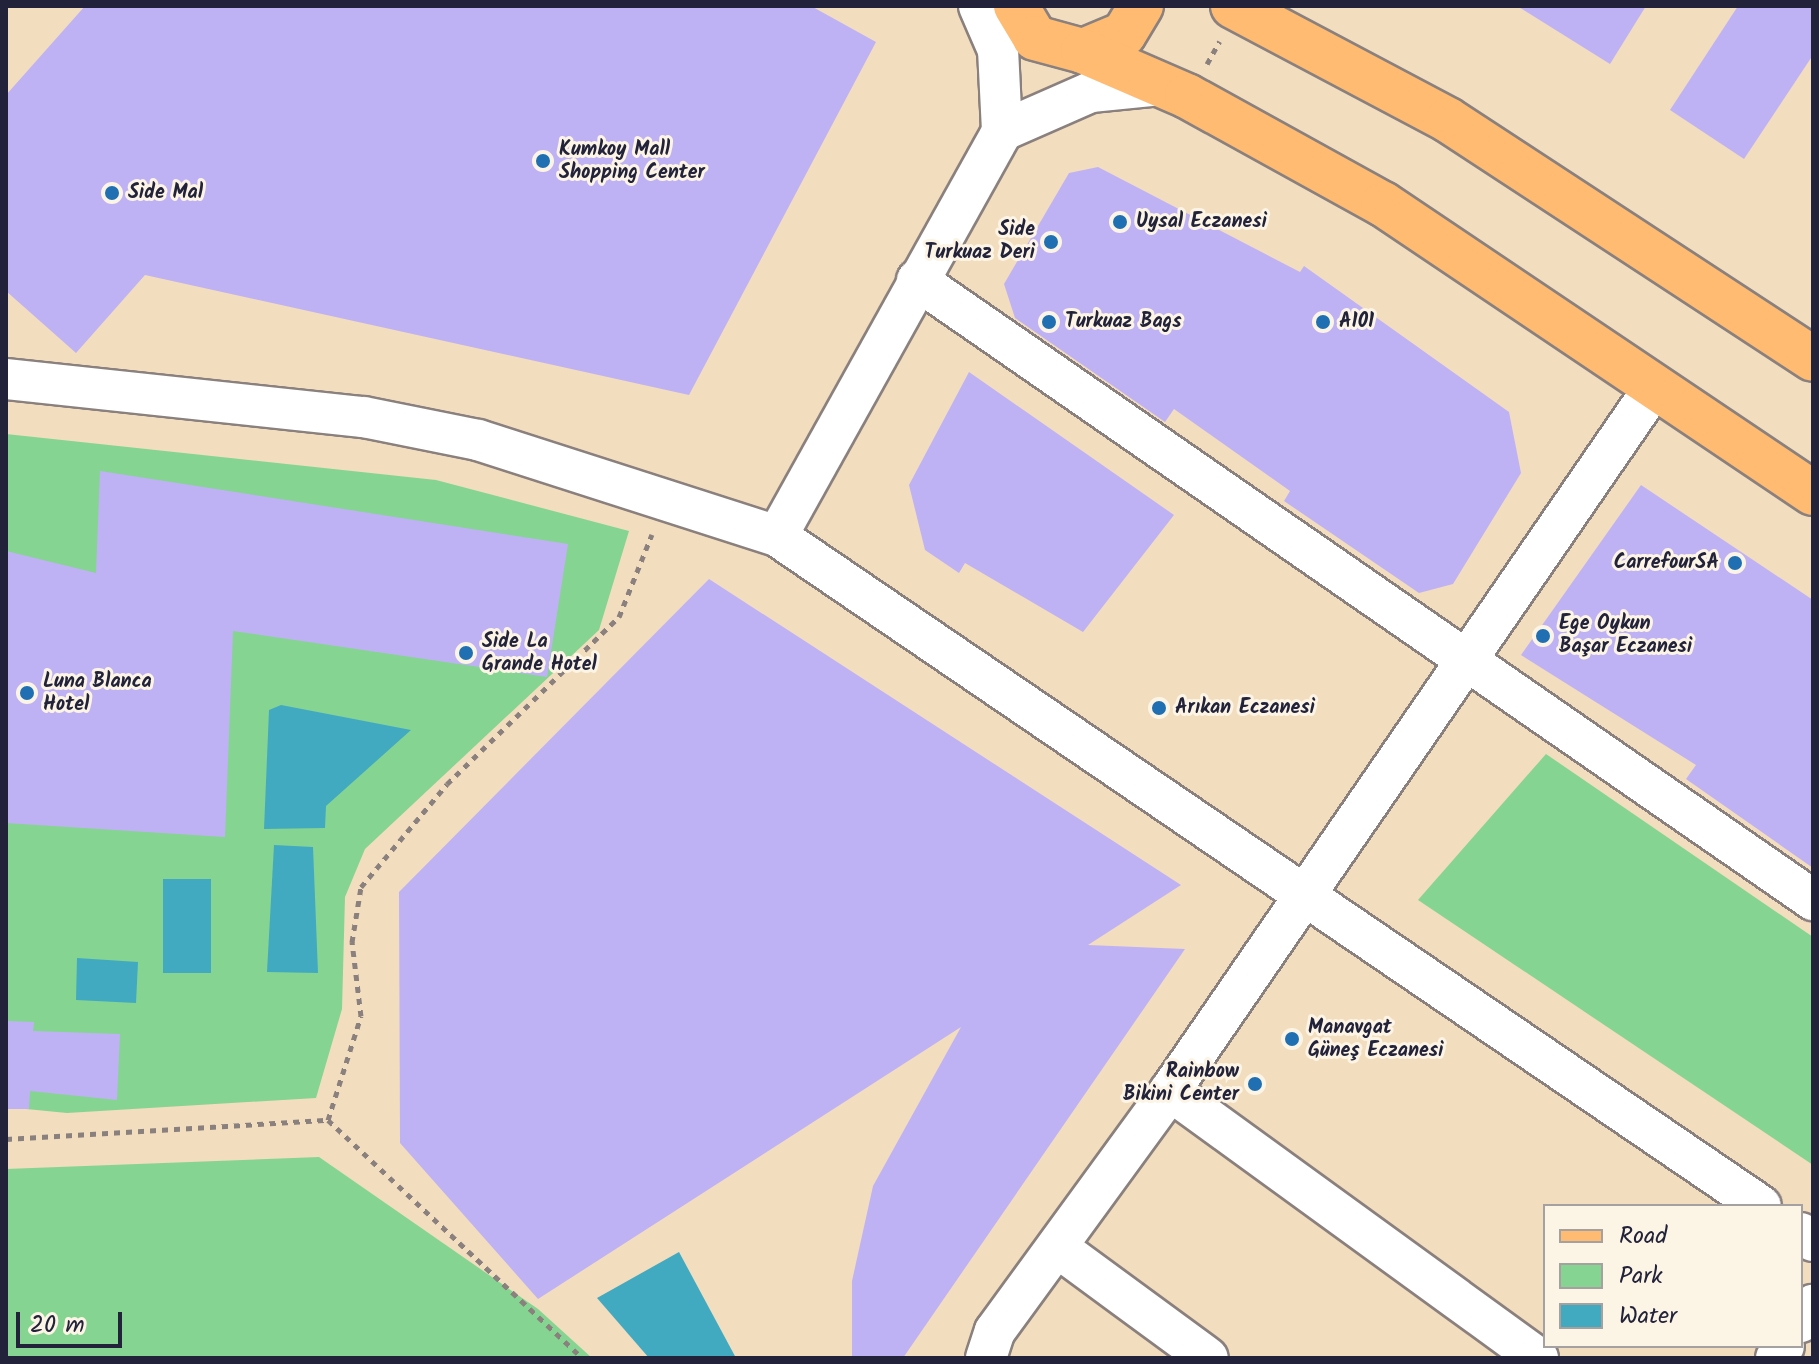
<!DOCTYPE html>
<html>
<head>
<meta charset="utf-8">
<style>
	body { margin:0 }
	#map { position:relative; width:1819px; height:1364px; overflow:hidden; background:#f2ddbf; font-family:Kalam,sans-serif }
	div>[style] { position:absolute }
	.green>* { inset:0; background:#86d492 }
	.water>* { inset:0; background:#41aac1 }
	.building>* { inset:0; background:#bfb2f4 }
	.path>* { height:5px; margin-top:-2.5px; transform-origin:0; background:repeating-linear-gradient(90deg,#8a807d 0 6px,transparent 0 12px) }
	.roads { filter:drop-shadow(2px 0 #8a807d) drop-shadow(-2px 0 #8a807d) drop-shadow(0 2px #8a807d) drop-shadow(0 -2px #8a807d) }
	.minor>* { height:40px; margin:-20px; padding:0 20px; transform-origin:20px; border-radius:20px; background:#fff }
	.major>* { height:44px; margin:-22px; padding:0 22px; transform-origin:22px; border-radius:22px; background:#febb71 }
	.dots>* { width:22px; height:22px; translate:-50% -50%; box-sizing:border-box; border:4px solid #fcf5e5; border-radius:50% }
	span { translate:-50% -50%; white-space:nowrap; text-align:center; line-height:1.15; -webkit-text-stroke:6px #fcf5e5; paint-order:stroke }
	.poi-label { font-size:20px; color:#22223b; font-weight:700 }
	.left { translate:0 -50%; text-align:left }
	.right { translate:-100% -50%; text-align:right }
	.frame { position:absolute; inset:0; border:8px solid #22223b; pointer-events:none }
	.legend { position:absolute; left:1543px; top:1204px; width:260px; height:144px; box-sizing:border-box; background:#fcf5e5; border:2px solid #a5a1a1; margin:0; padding:10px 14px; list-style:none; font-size:24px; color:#22223b }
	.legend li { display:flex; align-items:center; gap:16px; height:40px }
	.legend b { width:40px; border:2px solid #a5a1a1 }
	.scale { position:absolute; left:16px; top:1312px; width:106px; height:36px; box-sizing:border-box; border:4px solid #22223b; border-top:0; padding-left:10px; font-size:24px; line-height:28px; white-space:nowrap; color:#22223b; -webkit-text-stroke:6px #fcf5e5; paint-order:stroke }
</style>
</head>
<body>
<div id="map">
	<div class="green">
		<div style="clip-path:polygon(6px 434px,436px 480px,629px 531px,599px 630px,365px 849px,345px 897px,342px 1009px,316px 1098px,67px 1113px,6px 1107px)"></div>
		<div style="clip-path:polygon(1546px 754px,1813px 937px,1813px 1165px,1418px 900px)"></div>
		<div style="clip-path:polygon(319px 1157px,538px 1309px,592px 1358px,6px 1358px,6px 1169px)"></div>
	</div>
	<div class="water">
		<div style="clip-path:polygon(281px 705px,411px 730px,326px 806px,325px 828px,264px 829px,269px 710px)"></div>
		<div style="clip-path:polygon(274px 845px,313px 847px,318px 973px,267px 972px)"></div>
		<div style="clip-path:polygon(163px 879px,211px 879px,211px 973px,163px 973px)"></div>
		<div style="clip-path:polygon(77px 958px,138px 962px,136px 1003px,76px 1000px)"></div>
		<div style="clip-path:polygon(679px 1252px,736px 1358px,649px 1358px,597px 1298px)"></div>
	</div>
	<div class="building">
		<div style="clip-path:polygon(85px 6px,811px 6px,876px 42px,689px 395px,145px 275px,76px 353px,6px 291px,6px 95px)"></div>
		<div style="clip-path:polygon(1517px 6px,1646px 6px,1610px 64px)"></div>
		<div style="clip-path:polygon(1738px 6px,1813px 6px,1813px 55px,1744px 159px,1670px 110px)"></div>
		<div style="clip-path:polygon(1098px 167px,1300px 272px,1304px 266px,1509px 412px,1521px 473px,1453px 584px,1419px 593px,1284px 501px,1290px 491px,1174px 409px,1165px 422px,1015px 318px,1004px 284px,1069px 173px)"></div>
		<div style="clip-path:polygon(969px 372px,1174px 515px,1083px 632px,965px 563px,959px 573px,925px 550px,909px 485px)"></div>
		<div style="clip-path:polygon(100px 471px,568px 544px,547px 677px,233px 631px,225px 837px,6px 823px,6px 551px,96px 573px)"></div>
		<div style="clip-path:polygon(1641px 485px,1813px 600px,1813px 868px,1686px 779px,1696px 765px,1521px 655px)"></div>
		<div style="clip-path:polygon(709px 579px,1181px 885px,1088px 945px,1185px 949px,903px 1358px,852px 1358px,852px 1281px,873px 1186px,961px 1027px,538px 1299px,400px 1143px,399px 892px)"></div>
		<div style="clip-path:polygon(6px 1021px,34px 1022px,33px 1031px,120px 1034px,117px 1100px,30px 1091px,29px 1109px,6px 1109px)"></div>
	</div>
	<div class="path">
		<div style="left:1207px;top:64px;width:26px;rotate:-61deg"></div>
		<div style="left:328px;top:1120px;width:109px;rotate:-72.4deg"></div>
		<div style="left:361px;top:1016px;width:75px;rotate:-96.9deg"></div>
		<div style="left:352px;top:942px;width:56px;rotate:-80.7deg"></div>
		<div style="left:361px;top:887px;width:134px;rotate:-50.1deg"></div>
		<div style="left:447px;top:784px;width:240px;rotate:-44.2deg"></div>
		<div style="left:619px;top:617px;width:89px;rotate:-68.3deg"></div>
		<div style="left:6px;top:1139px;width:323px;rotate:-3.4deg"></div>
		<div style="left:328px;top:1120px;width:348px;rotate:43.1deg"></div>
	</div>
	<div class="roads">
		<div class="minor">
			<div style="left:1002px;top:131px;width:97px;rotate:-23.7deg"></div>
			<div style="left:1091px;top:92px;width:70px;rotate:-5.7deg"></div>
			<div style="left:917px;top:280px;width:1090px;rotate:34.68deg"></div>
			<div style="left:6px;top:379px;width:360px;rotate:6.1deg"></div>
			<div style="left:364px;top:417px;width:116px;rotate:11.4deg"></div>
			<div style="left:478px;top:440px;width:314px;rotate:17.8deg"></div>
			<div style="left:777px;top:536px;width:1190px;rotate:34.25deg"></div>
			<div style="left:777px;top:536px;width:463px;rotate:-60.9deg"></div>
			<div style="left:1002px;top:131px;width:81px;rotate:-92.8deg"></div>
			<div style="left:998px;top:50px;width:48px;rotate:-113.4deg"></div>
			<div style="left:1801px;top:1233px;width:14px;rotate:34deg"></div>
			<div style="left:1061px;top:1250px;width:182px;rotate:36.3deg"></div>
			<div style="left:1801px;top:1322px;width:21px;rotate:-55deg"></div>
			<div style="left:986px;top:1358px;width:28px;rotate:-72deg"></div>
			<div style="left:995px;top:1331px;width:297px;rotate:-53.9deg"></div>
			<div style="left:1538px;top:1358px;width:455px;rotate:-144deg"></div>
			<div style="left:1170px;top:1091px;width:856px;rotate:-55.47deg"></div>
			<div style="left:1776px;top:1358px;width:14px;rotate:-56deg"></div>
		</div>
		<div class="major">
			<div style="left:1016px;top:6px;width:37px;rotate:59deg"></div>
			<div style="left:1035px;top:38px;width:50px;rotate:15.2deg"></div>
			<div style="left:1083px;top:51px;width:44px;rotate:-22.5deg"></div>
			<div style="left:1124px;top:34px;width:33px;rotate:-59deg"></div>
			<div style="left:1233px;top:6px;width:243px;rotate:27.9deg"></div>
			<div style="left:1448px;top:120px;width:436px;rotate:33.2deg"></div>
			<div style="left:1083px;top:51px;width:113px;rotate:23.4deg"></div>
			<div style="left:1187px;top:96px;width:224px;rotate:28.9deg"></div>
			<div style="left:1383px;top:204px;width:518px;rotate:33.9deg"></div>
		</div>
	</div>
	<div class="dots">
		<div style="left:543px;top:161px;background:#1f6fb2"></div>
		<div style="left:112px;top:193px;background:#1f6fb2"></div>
		<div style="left:1120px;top:222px;background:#1f6fb2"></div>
		<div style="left:1051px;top:242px;background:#1f6fb2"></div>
		<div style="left:1049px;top:322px;background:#1f6fb2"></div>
		<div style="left:1323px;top:322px;background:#1f6fb2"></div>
		<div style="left:1735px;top:563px;background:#1f6fb2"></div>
		<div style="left:1543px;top:636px;background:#1f6fb2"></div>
		<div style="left:466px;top:653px;background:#1f6fb2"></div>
		<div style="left:27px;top:693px;background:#1f6fb2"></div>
		<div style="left:1159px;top:708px;background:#1f6fb2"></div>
		<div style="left:1292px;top:1039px;background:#1f6fb2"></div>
		<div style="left:1255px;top:1084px;background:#1f6fb2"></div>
	</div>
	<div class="poi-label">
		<span class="left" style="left:559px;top:162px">Kumkoy Mall<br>Shopping Center</span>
		<span class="left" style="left:128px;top:193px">Side Mal</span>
		<span class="left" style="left:1136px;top:222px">Uysal Eczanesi</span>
		<span class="right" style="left:1035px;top:242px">Side<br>Turkuaz Deri</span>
		<span class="left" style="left:1065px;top:322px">Turkuaz Bags</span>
		<span class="left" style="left:1339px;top:322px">A101</span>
		<span class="right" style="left:1719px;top:563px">CarrefourSA</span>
		<span class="left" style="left:1559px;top:636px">Ege Oykun<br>Başar Eczanesi</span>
		<span class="left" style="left:482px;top:654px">Side La<br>Grande Hotel</span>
		<span class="left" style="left:43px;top:694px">Luna Blanca<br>Hotel</span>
		<span class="left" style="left:1175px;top:708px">Arıkan Eczanesi</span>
		<span class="left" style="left:1308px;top:1040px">Manavgat<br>Güneş Eczanesi</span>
		<span class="right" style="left:1239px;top:1084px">Rainbow<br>Bikini Center</span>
	</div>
	<div class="frame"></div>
	<ul class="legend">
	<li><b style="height:10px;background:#febb71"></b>Road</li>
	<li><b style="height:22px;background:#86d492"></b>Park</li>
	<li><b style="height:22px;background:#41aac1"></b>Water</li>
	</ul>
	<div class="scale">20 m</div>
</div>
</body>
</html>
